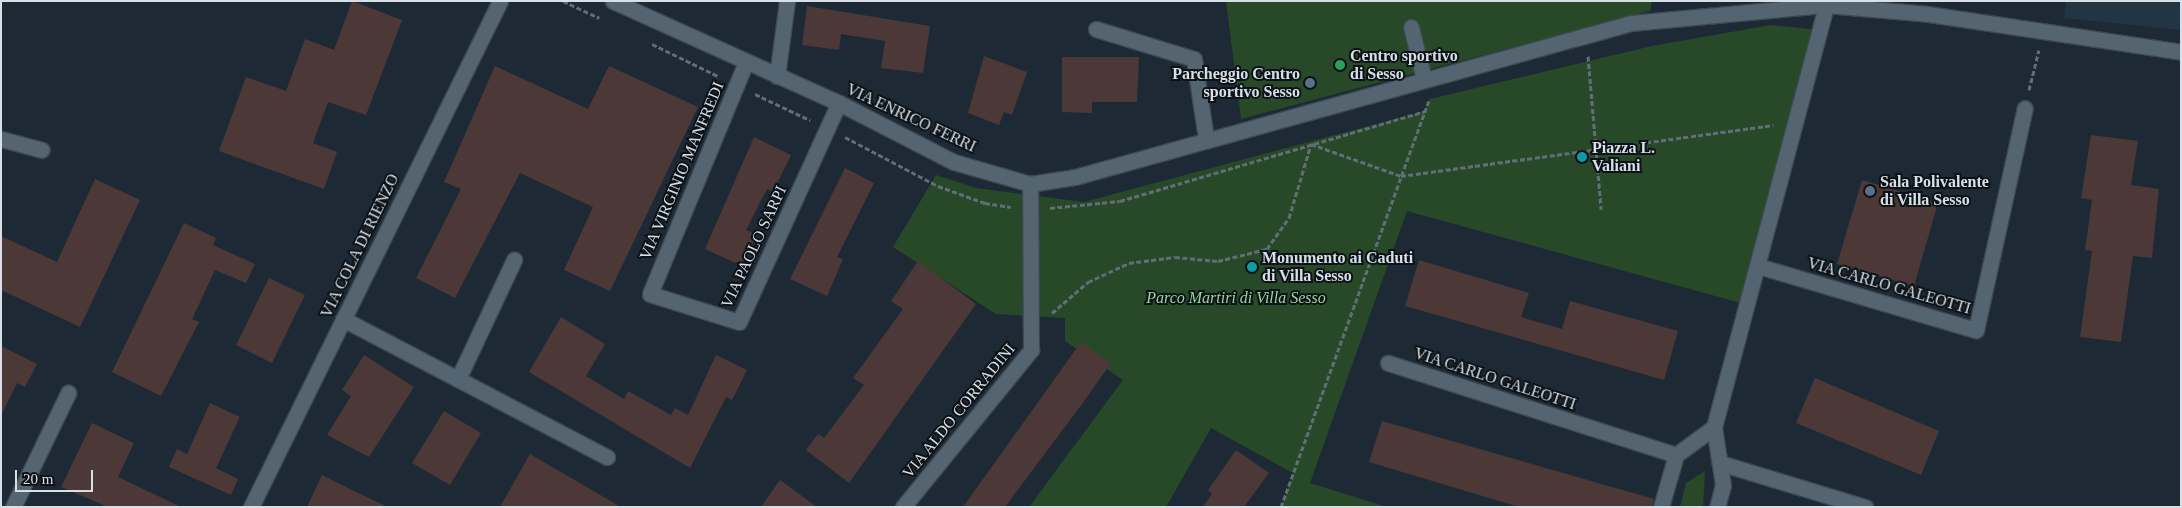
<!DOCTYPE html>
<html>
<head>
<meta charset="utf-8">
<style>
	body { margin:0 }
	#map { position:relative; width:2182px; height:508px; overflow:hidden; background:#1d2a35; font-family:Georgia,serif }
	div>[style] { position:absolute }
	.built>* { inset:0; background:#213544 }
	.green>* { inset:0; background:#284928 }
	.building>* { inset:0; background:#4b3837 }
	.path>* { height:3px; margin-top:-1.5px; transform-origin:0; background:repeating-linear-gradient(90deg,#626d77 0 5px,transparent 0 7.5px) }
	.roads { filter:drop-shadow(1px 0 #3c4851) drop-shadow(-1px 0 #3c4851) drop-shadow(0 1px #3c4851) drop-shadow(0 -1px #3c4851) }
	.minor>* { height:15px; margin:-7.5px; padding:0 7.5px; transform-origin:7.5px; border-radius:7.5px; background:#546470 }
	.dots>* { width:14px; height:14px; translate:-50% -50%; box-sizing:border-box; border:2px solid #0c1217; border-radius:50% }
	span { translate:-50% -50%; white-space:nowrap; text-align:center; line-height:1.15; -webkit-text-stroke:4px #0c1217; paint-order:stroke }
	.poi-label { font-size:16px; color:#d7e0e7; font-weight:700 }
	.left { translate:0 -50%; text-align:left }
	.right { translate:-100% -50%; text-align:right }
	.street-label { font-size:16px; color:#d7e0e7 }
	.park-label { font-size:16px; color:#9ad698; font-style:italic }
	.frame { position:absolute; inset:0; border:2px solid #d7e0e7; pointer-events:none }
	.scale { position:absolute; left:15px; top:470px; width:78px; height:22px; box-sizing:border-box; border:2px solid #d7e0e7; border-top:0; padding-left:6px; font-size:15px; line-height:18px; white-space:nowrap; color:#d7e0e7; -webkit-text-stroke:4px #0c1217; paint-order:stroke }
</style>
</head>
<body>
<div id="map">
	<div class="built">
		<div style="clip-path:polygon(2066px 1px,2181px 1px,2181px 30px,2064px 18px)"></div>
	</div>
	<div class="green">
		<div style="clip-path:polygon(1226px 1px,1652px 1px,1650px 11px,1241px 119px)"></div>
		<div style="clip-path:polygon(1771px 25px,1819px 30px,1748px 305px,1407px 211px,1310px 483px,1387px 507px,1281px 507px,1293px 473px,1211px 428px,1166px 507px,1029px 507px,1123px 380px,1065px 341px,1065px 318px,996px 314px,893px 247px,936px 175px,976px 188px,1084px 202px,1425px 111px,1430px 99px,1652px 46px)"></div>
		<div style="clip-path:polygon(1705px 471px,1703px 507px,1680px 507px,1686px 483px)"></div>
	</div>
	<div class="building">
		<div style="clip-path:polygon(352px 1px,402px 20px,366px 115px,328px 102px,313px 143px,337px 152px,324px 189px,219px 151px,246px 77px,286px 91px,305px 39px,334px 50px)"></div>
		<div style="clip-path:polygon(807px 6px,930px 26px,923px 73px,881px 68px,885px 41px,841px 34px,839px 50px,802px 45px)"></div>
		<div style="clip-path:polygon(984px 56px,1027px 72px,1012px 115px,1004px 112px,999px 125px,968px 113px)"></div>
		<div style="clip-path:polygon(1062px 57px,1139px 57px,1137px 102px,1092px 102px,1092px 113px,1062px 112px)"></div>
		<div style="clip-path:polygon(495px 66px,588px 109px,609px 66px,698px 107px,610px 291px,564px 270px,593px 207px,520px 173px,455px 298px,416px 278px,461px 189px,444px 182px)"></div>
		<div style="clip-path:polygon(2091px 135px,2138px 141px,2131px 185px,2159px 189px,2152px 258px,2133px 256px,2121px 342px,2080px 337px,2092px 251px,2085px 250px,2092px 200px,2081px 198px)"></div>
		<div style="clip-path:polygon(754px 137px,791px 155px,773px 192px,767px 189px,746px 230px,757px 235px,742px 266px,705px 249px)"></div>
		<div style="clip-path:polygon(845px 168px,874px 183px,837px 257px,843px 259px,827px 296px,790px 279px)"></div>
		<div style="clip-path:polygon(95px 179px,140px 200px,80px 327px,1px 290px,1px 236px,57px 262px)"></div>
		<div style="clip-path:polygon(1862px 180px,1938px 203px,1914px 286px,1837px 264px)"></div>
		<div style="clip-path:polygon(184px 223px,216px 238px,213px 245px,255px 264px,246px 283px,215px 270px,192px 319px,199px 322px,161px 396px,112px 372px)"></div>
		<div style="clip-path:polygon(1419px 260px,1529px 293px,1521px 317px,1562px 329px,1570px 301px,1678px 331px,1664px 380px,1405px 306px)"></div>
		<div style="clip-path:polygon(918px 261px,976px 304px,849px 483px,806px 450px,818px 434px,824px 438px,864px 385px,853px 378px,903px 309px,891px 301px)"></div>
		<div style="clip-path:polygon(269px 278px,305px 295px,272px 363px,236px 345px)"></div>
		<div style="clip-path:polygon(561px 317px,605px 344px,586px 376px,624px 399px,628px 391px,671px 415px,675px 408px,688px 415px,716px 355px,747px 370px,732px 400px,726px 397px,690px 468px,529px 372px)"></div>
		<div style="clip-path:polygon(1081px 342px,1111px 363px,1082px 404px,1005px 507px,963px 507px)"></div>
		<div style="clip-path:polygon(1px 346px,37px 364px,25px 387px,17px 383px,1px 416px)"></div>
		<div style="clip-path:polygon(364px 355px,414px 387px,369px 457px,327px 435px,351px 396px,342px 390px)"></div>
		<div style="clip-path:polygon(1815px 378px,1939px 431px,1921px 475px,1796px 423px)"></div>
		<div style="clip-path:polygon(210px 403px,240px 417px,216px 468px,238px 479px,231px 495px,169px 467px,177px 449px,187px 454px)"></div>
		<div style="clip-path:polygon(444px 411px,481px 433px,450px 485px,412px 463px)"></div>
		<div style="clip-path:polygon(1382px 421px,1654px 499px,1652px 507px,1519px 507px,1369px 462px)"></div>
		<div style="clip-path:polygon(92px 423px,134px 443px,118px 477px,181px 507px,108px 507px,61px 487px)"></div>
		<div style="clip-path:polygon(1236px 450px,1269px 473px,1244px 507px,1203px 507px,1212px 494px,1208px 490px)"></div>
		<div style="clip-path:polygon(530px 454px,621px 507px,500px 507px)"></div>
		<div style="clip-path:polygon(322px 475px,352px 490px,388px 507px,307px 507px)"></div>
		<div style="clip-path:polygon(780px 480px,817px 507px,761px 507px)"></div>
	</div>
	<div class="path">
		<div style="left:563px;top:1px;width:40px;rotate:25deg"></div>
		<div style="left:652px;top:44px;width:73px;rotate:25.9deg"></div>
		<div style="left:1588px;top:56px;width:154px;rotate:85.1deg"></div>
		<div style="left:2029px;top:90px;width:41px;rotate:-76deg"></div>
		<div style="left:755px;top:94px;width:61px;rotate:25.3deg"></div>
		<div style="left:845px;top:137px;width:105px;rotate:27.8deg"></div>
		<div style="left:938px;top:186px;width:50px;rotate:19.9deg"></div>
		<div style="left:985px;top:203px;width:26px;rotate:9deg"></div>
		<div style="left:1050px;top:208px;width:70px;rotate:-5.7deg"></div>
		<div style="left:1120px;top:201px;width:319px;rotate:-16.4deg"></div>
		<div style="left:1052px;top:313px;width:48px;rotate:-40.7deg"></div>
		<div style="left:1088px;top:282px;width:45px;rotate:-24.9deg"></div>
		<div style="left:1129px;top:263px;width:46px;rotate:-7.4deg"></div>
		<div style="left:1175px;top:257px;width:43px;rotate:5.3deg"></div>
		<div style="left:1218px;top:261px;width:50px;rotate:-13.8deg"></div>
		<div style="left:1267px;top:249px;width:38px;rotate:-55deg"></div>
		<div style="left:1289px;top:218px;width:77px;rotate:-73.4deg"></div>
		<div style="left:1311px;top:144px;width:96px;rotate:19.6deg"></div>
		<div style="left:1401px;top:176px;width:376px;rotate:-7.8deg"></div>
		<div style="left:1281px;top:507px;width:432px;rotate:-70deg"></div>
	</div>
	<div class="roads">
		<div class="minor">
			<div style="left:613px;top:1px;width:248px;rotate:24.3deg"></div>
			<div style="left:839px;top:103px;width:129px;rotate:27.2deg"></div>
			<div style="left:954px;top:162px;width:79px;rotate:16.1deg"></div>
			<div style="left:1030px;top:184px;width:46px;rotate:-8.8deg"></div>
			<div style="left:1075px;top:177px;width:577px;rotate:-15.48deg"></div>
			<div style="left:1631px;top:23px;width:196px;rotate:-5.3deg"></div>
			<div style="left:1826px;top:5px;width:102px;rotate:5deg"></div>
			<div style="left:1928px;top:14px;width:256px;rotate:8.5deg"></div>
			<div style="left:1411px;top:27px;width:54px;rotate:76deg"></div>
			<div style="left:1096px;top:29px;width:102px;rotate:17deg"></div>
			<div style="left:1194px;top:59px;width:80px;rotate:81.4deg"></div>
			<div style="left:746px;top:62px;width:251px;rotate:112.5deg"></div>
			<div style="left:650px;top:294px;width:93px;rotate:17.5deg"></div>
			<div style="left:739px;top:322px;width:241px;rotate:-65.5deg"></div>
			<div style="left:777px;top:76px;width:76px;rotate:-82.4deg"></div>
			<div style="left:1px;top:139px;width:42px;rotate:15deg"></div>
			<div style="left:1758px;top:266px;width:227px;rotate:16.4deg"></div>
			<div style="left:1976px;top:330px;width:227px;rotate:-77.6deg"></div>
			<div style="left:343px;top:319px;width:298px;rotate:27.6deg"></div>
			<div style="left:1388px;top:363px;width:302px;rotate:17.7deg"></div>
			<div style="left:458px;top:379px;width:132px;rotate:-64.8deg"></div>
			<div style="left:1714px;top:427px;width:59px;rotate:81.2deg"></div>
			<div style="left:1723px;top:485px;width:23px;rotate:105deg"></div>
			<div style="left:1720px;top:463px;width:152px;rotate:16.9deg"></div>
			<div style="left:13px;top:507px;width:127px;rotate:-64.2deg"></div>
			<div style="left:251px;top:507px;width:564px;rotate:-63.8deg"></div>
			<div style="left:903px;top:507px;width:203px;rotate:-50.8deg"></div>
			<div style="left:1031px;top:350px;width:166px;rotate:-90.3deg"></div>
			<div style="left:1661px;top:507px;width:54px;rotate:-73.9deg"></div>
			<div style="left:1676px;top:455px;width:47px;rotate:-36.4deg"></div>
			<div style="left:1714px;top:427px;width:437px;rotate:-75.1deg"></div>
		</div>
	</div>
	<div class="dots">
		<div style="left:1340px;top:65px;background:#2e9e5b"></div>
		<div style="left:1310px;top:83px;background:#5c6f8a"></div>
		<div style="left:1582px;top:157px;background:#0f9aa8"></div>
		<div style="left:1870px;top:191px;background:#5c6f8a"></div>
		<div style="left:1252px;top:267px;background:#0f9aa8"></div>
	</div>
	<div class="poi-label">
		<span class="left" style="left:1350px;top:65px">Centro sportivo<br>di Sesso</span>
		<span class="right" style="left:1300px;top:83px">Parcheggio Centro<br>sportivo Sesso</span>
		<span class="left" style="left:1592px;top:157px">Piazza L.<br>Valiani</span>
		<span class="left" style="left:1880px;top:191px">Sala Polivalente<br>di Villa Sesso</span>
		<span class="left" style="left:1262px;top:267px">Monumento ai Caduti<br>di Villa Sesso</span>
	</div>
	<div class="street-label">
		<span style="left:911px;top:118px;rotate:25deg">VIA ENRICO FERRI</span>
		<span style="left:682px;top:171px;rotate:-67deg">VIA VIRGINIO MANFREDI</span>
		<span style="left:360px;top:246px;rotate:-64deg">VIA COLA DI RIENZO</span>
		<span style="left:754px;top:247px;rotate:-65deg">VIA PAOLO SARPI</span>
		<span style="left:1889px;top:286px;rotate:16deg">VIA CARLO GALEOTTI</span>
		<span style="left:1495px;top:379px;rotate:18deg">VIA CARLO GALEOTTI</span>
		<span style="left:959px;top:411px;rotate:-51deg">VIA ALDO CORRADINI</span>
	</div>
	<div class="park-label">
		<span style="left:1236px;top:298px">Parco Martiri di Villa Sesso</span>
	</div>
	<div class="frame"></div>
	<div class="scale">20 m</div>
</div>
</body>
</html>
